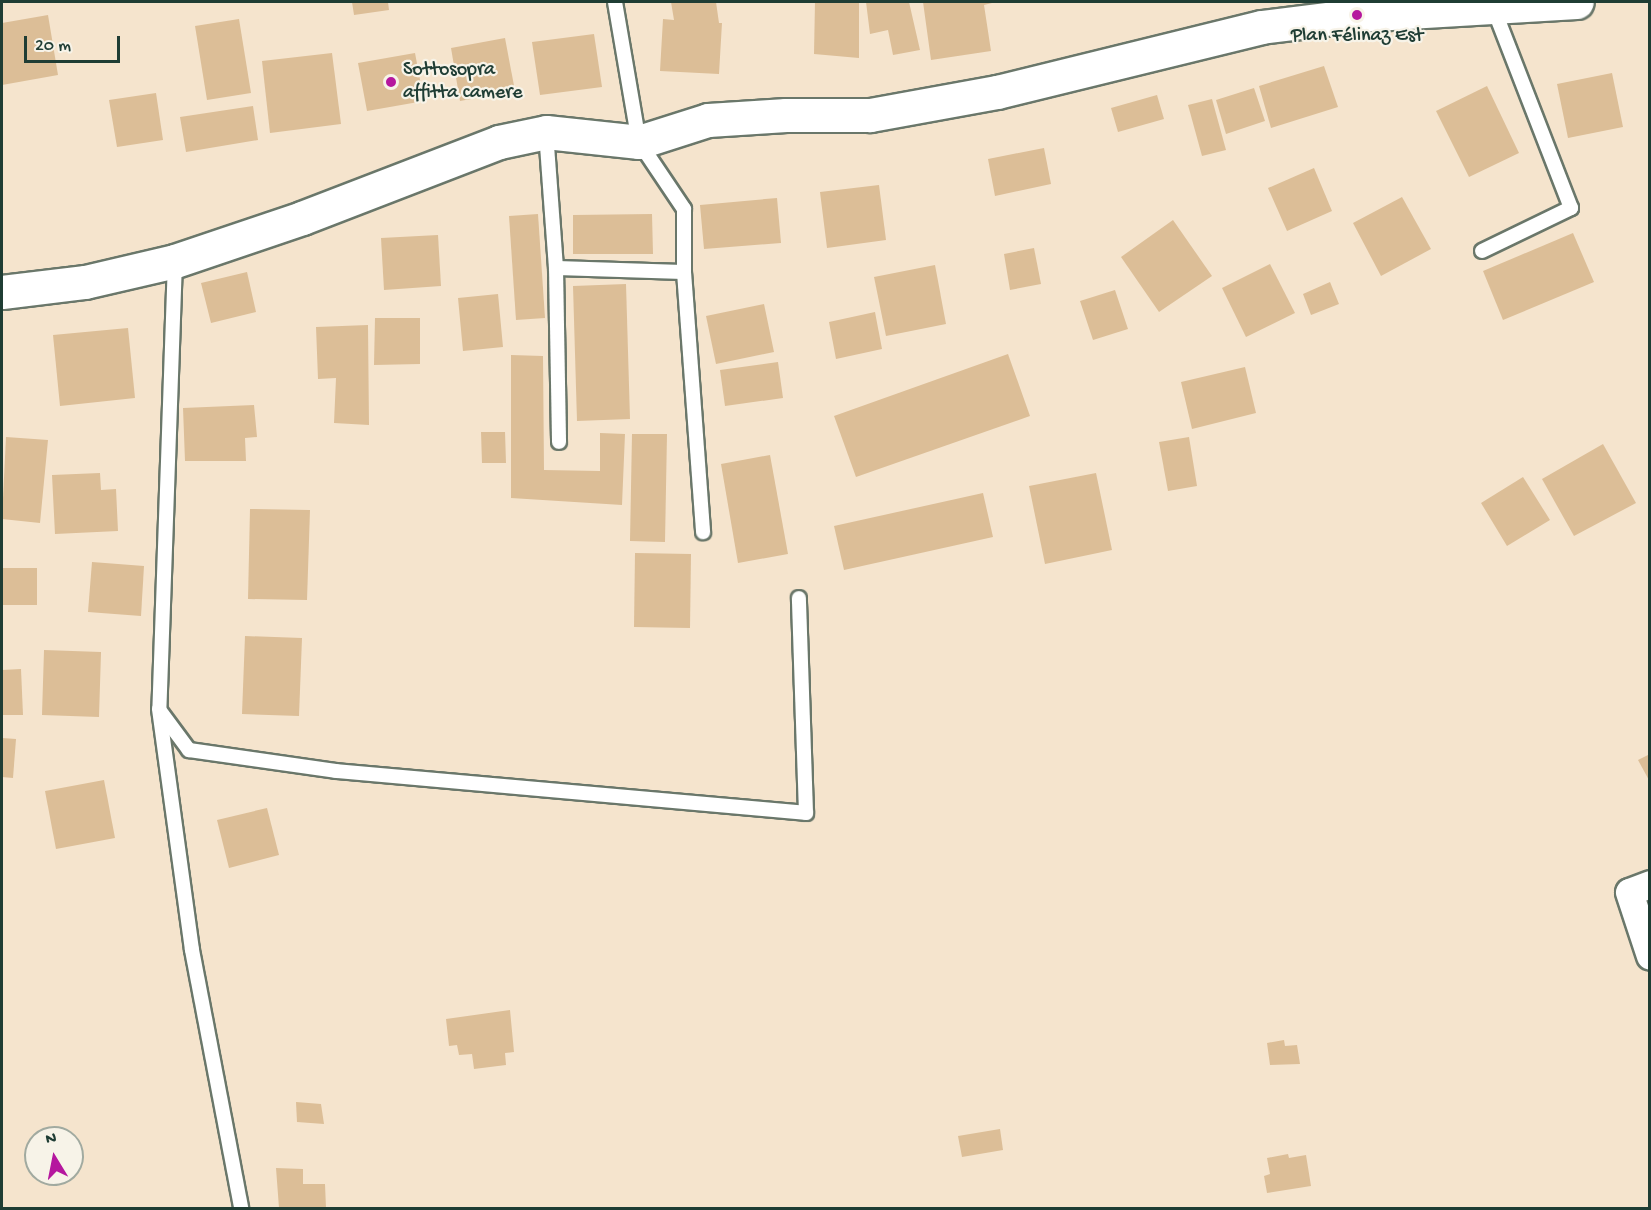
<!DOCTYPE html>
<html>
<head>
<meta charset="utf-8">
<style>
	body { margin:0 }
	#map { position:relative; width:1651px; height:1210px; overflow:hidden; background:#f5e4cd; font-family:"Gochi Hand",sans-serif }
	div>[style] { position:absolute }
	.building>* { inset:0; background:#dcbe97 }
	.roads { filter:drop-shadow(2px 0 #6a776a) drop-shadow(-2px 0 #6a776a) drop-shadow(0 2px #6a776a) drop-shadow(0 -2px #6a776a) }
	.lane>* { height:14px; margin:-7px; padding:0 7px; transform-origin:7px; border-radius:7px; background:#fff }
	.street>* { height:27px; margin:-13.5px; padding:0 13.5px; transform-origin:13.5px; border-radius:13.5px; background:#fff }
	.secondary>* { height:33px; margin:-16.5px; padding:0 16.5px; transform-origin:16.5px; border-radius:16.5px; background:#fff }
	.dots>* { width:16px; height:16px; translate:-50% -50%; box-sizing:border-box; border:3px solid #f7f3e8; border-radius:50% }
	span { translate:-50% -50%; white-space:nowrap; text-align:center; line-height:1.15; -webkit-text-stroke:4.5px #f7f3e8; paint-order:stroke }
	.poi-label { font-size:20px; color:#1f3d34 }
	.left { translate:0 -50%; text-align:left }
	.frame { position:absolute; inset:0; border:3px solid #1f3d34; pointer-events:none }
	.north { position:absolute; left:24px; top:1126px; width:60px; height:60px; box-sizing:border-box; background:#f7f3e8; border:2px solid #a1aaa0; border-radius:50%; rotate:350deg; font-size:16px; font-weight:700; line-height:24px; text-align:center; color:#1f3d34 }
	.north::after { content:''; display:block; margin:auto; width:21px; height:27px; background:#b5179e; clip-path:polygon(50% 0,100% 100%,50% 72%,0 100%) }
	.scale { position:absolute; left:24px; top:36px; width:96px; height:27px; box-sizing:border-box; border:3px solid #1f3d34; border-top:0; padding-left:8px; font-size:18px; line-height:21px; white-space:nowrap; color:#1f3d34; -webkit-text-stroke:4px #f7f3e8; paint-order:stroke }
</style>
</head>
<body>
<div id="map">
	<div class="building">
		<div style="clip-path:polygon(352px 2px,388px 2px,389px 10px,354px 15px)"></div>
		<div style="clip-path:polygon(671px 2px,716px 2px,719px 23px,722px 23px,719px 74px,660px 71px,663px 19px,674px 20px)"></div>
		<div style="clip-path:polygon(815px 2px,859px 2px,859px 58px,814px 54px)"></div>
		<div style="clip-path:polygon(866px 2px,909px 2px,920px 50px,893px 55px,888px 30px,870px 34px)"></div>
		<div style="clip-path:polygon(923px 2px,996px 2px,984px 5px,991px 51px,931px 60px)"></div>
		<div style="clip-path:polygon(48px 15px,58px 75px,2px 85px,2px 23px)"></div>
		<div style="clip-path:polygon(239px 19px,251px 93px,207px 100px,195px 26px)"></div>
		<div style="clip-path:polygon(594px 34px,602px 87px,540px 95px,532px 42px)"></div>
		<div style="clip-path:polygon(505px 38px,515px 91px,460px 101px,451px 48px)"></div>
		<div style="clip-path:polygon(332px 53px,341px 124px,270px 133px,262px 61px)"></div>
		<div style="clip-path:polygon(415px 53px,424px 101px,367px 111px,358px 63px)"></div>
		<div style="clip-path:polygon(1324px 66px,1338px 107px,1271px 128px,1259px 86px)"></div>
		<div style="clip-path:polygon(1612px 73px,1623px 127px,1568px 138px,1557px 84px)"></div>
		<div style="clip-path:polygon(1487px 86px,1519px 153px,1469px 177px,1436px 111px)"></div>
		<div style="clip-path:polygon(1254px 88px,1265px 121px,1226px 134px,1216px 100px)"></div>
		<div style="clip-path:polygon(156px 93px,163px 140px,117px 147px,109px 100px)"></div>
		<div style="clip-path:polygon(1157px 95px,1164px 119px,1118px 132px,1111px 108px)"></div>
		<div style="clip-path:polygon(1212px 99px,1226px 150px,1202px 156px,1188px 105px)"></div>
		<div style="clip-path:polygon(253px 106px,258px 140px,186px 152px,180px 117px)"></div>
		<div style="clip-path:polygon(1044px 148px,1051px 184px,995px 196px,988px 159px)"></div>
		<div style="clip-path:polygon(1314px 168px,1332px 211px,1287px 231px,1268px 188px)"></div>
		<div style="clip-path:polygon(879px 185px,886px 240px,827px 248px,820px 192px)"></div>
		<div style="clip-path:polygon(1402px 197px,1431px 249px,1381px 276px,1353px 223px)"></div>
		<div style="clip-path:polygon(777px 198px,781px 243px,704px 249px,700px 205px)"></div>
		<div style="clip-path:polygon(538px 214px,545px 318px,516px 320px,509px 216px)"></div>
		<div style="clip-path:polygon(652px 214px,653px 254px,573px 254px,573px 215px)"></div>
		<div style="clip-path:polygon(1173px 220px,1212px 276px,1159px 312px,1121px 257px)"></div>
		<div style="clip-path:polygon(1573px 233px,1594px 282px,1503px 320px,1483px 271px)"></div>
		<div style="clip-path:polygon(438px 235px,441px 286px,384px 290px,381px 238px)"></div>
		<div style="clip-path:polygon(1034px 248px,1041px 284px,1010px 290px,1004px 254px)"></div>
		<div style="clip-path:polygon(1270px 264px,1295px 313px,1246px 337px,1222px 288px)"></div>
		<div style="clip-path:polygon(935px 265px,946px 324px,886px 336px,874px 277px)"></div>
		<div style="clip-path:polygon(247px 272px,256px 312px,211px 323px,201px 283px)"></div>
		<div style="clip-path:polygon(1330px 282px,1339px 304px,1311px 315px,1303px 294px)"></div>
		<div style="clip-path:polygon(626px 284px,630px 419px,577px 421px,573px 286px)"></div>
		<div style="clip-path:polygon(1115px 290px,1128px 329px,1093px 340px,1080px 301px)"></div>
		<div style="clip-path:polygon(498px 294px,503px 347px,463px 351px,458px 298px)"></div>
		<div style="clip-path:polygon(764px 304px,774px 352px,716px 364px,706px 316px)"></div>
		<div style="clip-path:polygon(875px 312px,882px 349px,836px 359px,829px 322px)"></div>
		<div style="clip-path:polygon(375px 318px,420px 318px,420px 364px,374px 365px)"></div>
		<div style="clip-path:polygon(368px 325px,369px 425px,334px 423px,336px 378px,318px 379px,316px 327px)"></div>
		<div style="clip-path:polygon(128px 328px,135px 398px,60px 406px,53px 335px)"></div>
		<div style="clip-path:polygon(1008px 354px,1030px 416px,856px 477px,834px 416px)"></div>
		<div style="clip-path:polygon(511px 355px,543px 356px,544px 470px,600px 471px,600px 433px,625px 434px,622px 505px,511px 498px)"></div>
		<div style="clip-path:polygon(778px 362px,783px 398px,725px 406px,720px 370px)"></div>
		<div style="clip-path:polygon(1245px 367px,1256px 413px,1192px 429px,1181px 382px)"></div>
		<div style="clip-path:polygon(254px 405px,257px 437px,245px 438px,246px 461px,185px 461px,183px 408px)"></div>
		<div style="clip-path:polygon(481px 432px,505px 432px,506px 463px,482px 463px)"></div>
		<div style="clip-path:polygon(632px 434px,667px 434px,665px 542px,630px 541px)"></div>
		<div style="clip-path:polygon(6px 437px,48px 440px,40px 523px,2px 519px)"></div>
		<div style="clip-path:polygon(1189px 437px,1197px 486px,1168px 491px,1159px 442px)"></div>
		<div style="clip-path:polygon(1603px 444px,1636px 503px,1574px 536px,1542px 479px)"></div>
		<div style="clip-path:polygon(770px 455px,788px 554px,738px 563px,721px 464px)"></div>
		<div style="clip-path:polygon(100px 473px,101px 490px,116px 489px,118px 531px,55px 534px,52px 475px)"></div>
		<div style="clip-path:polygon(1096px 473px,1112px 550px,1045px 564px,1029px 486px)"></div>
		<div style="clip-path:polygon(1523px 477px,1550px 520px,1507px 546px,1481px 503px)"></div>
		<div style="clip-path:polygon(983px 493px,993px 537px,844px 570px,834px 526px)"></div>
		<div style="clip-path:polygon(250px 509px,310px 510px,307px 600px,248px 599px)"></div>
		<div style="clip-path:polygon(635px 553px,691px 554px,690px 628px,634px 627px)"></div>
		<div style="clip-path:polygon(92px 562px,144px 566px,141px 616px,88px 612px)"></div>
		<div style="clip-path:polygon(2px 568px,37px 568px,37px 605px,2px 605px)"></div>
		<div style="clip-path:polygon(245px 636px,302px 638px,299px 716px,242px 714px)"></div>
		<div style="clip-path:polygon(44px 650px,101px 652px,99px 717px,42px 715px)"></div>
		<div style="clip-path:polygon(21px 669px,23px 715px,2px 715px,2px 670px)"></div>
		<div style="clip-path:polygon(2px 738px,16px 739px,13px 778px,2px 777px)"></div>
		<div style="clip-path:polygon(1650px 754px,1650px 782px,1638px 760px)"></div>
		<div style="clip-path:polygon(104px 780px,115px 838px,56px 849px,45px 791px)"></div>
		<div style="clip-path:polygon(267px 808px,279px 855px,229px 868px,217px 820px)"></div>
		<div style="clip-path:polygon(510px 1010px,514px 1052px,505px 1053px,506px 1065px,474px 1069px,472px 1054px,459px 1055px,457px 1045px,449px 1046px,446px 1019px)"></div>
		<div style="clip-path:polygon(1284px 1040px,1285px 1046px,1297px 1045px,1300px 1064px,1270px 1065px,1267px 1043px)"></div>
		<div style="clip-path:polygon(296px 1102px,321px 1104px,324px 1124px,297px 1122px)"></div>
		<div style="clip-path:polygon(1000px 1129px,1003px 1150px,962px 1157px,958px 1136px)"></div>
		<div style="clip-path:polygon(1288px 1154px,1289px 1158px,1306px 1155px,1311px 1186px,1267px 1193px,1264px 1176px,1270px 1174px,1267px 1158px)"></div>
		<div style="clip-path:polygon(276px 1168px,303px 1169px,303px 1184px,325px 1184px,326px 1208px,279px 1208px)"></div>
	</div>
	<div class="roads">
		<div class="lane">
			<div style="left:615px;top:2px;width:142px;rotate:80.3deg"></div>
			<div style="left:639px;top:142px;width:81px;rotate:56.1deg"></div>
			<div style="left:684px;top:209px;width:63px;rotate:90deg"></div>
			<div style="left:684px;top:272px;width:261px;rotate:85.8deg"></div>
			<div style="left:546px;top:132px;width:136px;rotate:85.8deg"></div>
			<div style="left:556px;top:268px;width:128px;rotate:1.8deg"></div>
			<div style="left:1482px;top:251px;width:99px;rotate:-25.8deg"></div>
			<div style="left:1571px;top:208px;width:216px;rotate:-111.2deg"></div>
			<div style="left:175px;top:261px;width:448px;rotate:92deg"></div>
			<div style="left:159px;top:709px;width:243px;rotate:82.2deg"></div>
			<div style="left:192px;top:950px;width:263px;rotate:79.2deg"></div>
			<div style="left:556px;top:268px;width:174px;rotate:89deg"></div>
			<div style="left:160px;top:711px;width:49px;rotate:53.4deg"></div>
			<div style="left:189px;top:750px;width:148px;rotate:8.1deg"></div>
			<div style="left:336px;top:771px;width:472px;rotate:5.1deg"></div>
			<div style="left:806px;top:813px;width:215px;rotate:-91.9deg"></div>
		</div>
		<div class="street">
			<div style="left:1650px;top:884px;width:22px;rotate:159deg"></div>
			<div style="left:1629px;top:892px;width:67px;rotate:71.8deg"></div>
		</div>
		<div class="secondary">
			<div style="left:2px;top:292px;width:84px;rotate:-6.9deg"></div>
			<div style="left:85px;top:282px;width:92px;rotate:-13.1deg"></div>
			<div style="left:175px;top:261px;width:134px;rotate:-18.7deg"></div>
			<div style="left:302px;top:218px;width:211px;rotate:-21.1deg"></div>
			<div style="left:499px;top:142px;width:48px;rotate:-12deg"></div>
			<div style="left:546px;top:132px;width:94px;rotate:6.1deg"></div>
			<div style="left:639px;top:142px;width:72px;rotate:-17.7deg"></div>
			<div style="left:708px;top:120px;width:78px;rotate:-3.7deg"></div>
			<div style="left:786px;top:115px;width:84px"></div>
			<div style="left:870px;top:115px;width:129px;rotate:-10.3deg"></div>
			<div style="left:997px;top:92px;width:272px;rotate:-13.8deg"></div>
			<div style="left:1261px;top:27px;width:97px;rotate:-7.1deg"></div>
			<div style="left:1357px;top:15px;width:220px;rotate:-3.4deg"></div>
		</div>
	</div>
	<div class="dots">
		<div style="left:1357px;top:15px;background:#b5179e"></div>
		<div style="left:391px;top:82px;background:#b5179e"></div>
	</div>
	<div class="poi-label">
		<span style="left:1357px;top:36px">Plan Félinaz Est</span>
		<span class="left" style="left:403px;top:82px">Sottosopra<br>affitta camere</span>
	</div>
	<div class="frame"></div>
	<div class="north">N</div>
	<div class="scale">20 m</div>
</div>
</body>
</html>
